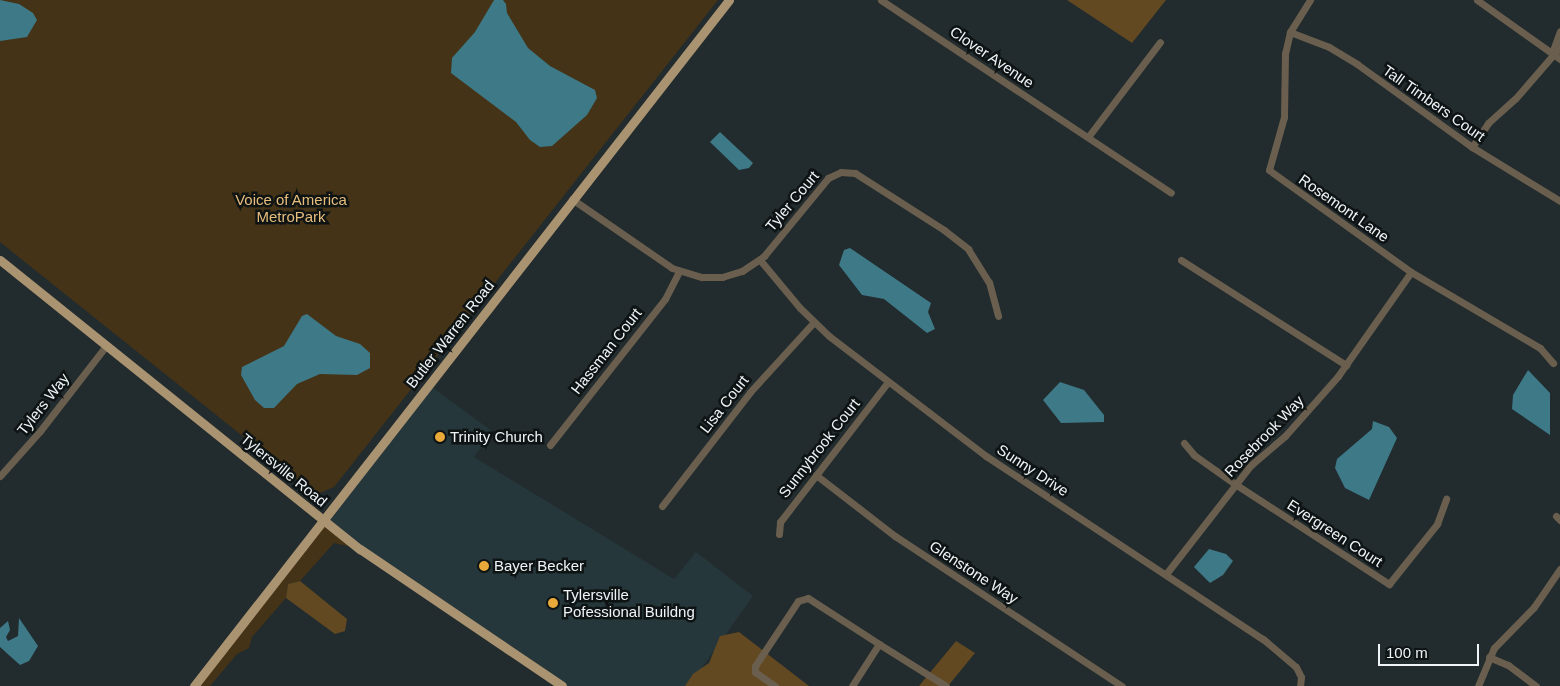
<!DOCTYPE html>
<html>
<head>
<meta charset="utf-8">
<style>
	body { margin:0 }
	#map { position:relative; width:1560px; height:686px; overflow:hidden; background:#222b2d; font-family:Helvetica,sans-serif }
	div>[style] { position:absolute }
	.built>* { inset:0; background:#26373b }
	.green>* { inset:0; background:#443317 }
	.forest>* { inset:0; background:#624921 }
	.water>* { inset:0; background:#3d7986 }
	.minor>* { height:7px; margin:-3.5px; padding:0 3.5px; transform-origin:3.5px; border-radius:3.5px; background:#6a5f4e }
	.major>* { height:9px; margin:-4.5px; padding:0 4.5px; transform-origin:4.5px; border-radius:4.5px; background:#aa9371 }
	.dots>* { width:14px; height:14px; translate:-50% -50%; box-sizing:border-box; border:2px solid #0e1314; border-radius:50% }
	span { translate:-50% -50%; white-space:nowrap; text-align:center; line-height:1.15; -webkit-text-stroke:5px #0e1314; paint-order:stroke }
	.street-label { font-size:15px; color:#eff5f6 }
	.park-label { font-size:15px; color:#e7bd7c }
	.poi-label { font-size:15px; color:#eff5f6 }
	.left { translate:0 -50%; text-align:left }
	.scale { position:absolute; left:1378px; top:644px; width:101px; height:22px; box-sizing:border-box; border:2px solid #eff5f6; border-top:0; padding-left:6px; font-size:15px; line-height:18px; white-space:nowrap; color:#eff5f6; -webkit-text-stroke:4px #0e1314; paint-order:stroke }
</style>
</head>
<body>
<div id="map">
	<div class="built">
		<div style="clip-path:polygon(428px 384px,493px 432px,474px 457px,674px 579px,696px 552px,753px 596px,689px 686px,562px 686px,324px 520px)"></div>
	</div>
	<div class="green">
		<div style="clip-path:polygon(0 0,718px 0,334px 487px,320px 493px,310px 490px,0 242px)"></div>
		<div style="clip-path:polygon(324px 520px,360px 549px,334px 543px,300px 581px,288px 584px,286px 598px,252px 637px,249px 648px,237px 654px,210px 686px,194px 686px)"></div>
	</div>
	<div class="forest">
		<div style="clip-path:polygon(1067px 0,1166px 0,1132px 43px)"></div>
		<div style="clip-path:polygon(300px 581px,347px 619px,345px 631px,335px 634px,286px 598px,288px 584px)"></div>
		<div style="clip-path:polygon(739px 632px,809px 686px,685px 686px,693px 674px,709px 663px,720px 636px)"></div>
		<div style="clip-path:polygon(956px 641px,975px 653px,948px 686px,919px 686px)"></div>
	</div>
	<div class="water">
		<div style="clip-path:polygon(0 0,19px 4px,33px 13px,37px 20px,27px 37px,0 41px)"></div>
		<div style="clip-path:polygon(494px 0,503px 0,506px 4px,507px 13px,528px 48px,550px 66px,595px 90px,597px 98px,587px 115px,552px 146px,540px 147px,530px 140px,516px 122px,451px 73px,452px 58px,475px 32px)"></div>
		<div style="clip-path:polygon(720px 132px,753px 163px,749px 168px,739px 170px,710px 142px)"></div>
		<div style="clip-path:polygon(850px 248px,931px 303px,928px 312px,935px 329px,927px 333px,884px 299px,862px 295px,839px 265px,844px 250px)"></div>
		<div style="clip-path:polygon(307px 314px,336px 336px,360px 344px,370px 353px,370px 368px,357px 375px,320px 374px,297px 384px,274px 408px,264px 408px,255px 400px,241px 375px,242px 367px,284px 346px,302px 316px)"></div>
		<div style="clip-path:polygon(1528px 370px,1550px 393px,1550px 435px,1512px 409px,1513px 395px)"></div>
		<div style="clip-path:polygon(1060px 382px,1084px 390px,1104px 415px,1104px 422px,1061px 423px,1043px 400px)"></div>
		<div style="clip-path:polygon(1373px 421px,1389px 427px,1397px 438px,1369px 500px,1345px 488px,1335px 468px,1337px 459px,1372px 429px)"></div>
		<div style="clip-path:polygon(1209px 549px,1226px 554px,1233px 561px,1223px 575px,1210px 583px,1194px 567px)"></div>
		<div style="clip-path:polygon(19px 618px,38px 646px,29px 661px,20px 665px,0 647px,0 628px,8px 621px,10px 630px,6px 637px,8px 641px,18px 636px)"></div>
	</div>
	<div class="minor">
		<div style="left:881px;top:0;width:348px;rotate:33.6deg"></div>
		<div style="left:1310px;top:0;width:38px;rotate:122deg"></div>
		<div style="left:1290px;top:32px;width:22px;rotate:103deg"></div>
		<div style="left:1285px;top:53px;width:64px;rotate:90.9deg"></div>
		<div style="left:1284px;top:117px;width:55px;rotate:105.8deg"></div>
		<div style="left:1269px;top:170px;width:175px;rotate:35.7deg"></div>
		<div style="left:1411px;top:272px;width:150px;rotate:30.5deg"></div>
		<div style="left:1540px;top:348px;width:20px;rotate:49deg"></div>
		<div style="left:1477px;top:0;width:102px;rotate:35.4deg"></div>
		<div style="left:1290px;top:32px;width:42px;rotate:21deg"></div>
		<div style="left:1329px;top:47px;width:33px;rotate:31deg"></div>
		<div style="left:1357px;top:64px;width:142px;rotate:35.8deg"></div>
		<div style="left:1472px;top:147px;width:103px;rotate:31.5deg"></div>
		<div style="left:1552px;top:53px;width:23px;rotate:-70deg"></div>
		<div style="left:1088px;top:137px;width:119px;rotate:-52.8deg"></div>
		<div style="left:1472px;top:147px;width:29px;rotate:-56deg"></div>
		<div style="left:1488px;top:123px;width:36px;rotate:-42deg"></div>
		<div style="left:1515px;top:99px;width:69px;rotate:-49.1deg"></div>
		<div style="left:572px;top:199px;width:121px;rotate:34.6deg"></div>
		<div style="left:672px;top:268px;width:31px;rotate:17deg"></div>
		<div style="left:702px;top:277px;width:20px"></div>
		<div style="left:722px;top:277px;width:21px;rotate:-17deg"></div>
		<div style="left:742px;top:271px;width:27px;rotate:-34deg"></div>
		<div style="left:764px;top:256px;width:101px;rotate:-50.6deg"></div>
		<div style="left:828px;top:178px;width:14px;rotate:-25deg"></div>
		<div style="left:841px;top:172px;width:14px;rotate:4deg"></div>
		<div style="left:855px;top:173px;width:106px;rotate:32.6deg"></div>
		<div style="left:944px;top:230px;width:31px;rotate:38deg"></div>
		<div style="left:968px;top:249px;width:39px;rotate:58deg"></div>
		<div style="left:989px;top:282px;width:35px;rotate:75deg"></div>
		<div style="left:760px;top:260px;width:62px;rotate:50.2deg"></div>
		<div style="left:800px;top:308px;width:40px;rotate:44deg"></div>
		<div style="left:829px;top:336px;width:198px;rotate:37.4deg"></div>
		<div style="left:986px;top:456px;width:332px;rotate:33.5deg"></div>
		<div style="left:1263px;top:639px;width:43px;rotate:40.3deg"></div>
		<div style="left:1296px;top:667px;width:11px;rotate:63deg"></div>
		<div style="left:1301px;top:677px;width:9px;rotate:96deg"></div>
		<div style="left:1181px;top:260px;width:196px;rotate:32.5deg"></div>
		<div style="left:1184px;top:443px;width:16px;rotate:50deg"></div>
		<div style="left:1194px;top:455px;width:50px;rotate:35.3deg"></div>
		<div style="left:1235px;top:484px;width:184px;rotate:33deg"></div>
		<div style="left:1389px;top:584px;width:77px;rotate:-51.3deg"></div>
		<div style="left:1437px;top:524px;width:27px;rotate:-70deg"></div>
		<div style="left:550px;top:445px;width:186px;rotate:-51.8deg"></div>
		<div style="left:665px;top:299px;width:31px;rotate:-63deg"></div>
		<div style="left:816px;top:475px;width:100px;rotate:37.7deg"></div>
		<div style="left:895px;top:536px;width:272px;rotate:33.5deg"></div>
		<div style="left:0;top:476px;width:60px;rotate:-48.4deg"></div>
		<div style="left:40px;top:431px;width:108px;rotate:-52.2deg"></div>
		<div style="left:662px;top:506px;width:144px;rotate:-52.3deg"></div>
		<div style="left:750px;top:392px;width:93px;rotate:-47.6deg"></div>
		<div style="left:1556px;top:516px;width:6px;rotate:45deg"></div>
		<div style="left:779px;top:534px;width:12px;rotate:-85deg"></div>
		<div style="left:780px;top:522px;width:177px;rotate:-52.4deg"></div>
		<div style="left:1166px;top:574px;width:138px;rotate:-52.1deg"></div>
		<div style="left:1251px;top:465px;width:45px;rotate:-40.5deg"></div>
		<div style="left:1285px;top:436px;width:80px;rotate:-48.5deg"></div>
		<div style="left:1338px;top:376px;width:127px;rotate:-54.9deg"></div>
		<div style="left:1489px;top:657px;width:21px;rotate:23deg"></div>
		<div style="left:1508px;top:665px;width:35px;rotate:37deg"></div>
		<div style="left:775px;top:686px;width:24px;rotate:-145deg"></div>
		<div style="left:755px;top:672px;width:6px;rotate:-90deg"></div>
		<div style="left:755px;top:666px;width:78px;rotate:-56.5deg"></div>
		<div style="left:798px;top:601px;width:10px;rotate:-17deg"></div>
		<div style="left:808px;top:598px;width:85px;rotate:32.9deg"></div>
		<div style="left:852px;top:686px;width:50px;rotate:-57.3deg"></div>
		<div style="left:879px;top:644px;width:79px;rotate:32.1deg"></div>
		<div style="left:1478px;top:686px;width:41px;rotate:-67.2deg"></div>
		<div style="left:1494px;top:648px;width:57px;rotate:-45.7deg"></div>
		<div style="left:1534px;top:607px;width:46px;rotate:-55.6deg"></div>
	</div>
	<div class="major">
		<div style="left:0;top:260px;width:462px;rotate:38.8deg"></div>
		<div style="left:360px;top:549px;width:244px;rotate:34.1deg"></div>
		<div style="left:194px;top:686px;width:870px;rotate:-52.05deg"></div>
	</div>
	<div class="dots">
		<div style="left:440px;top:437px;background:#eaaa39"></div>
		<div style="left:484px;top:566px;background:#eaaa39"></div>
		<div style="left:553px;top:603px;background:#eaaa39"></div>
	</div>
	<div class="street-label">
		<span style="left:992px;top:57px;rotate:34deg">Clover Avenue</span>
		<span style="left:1434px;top:103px;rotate:35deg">Tall Timbers Court</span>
		<span style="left:792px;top:201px;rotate:-50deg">Tyler Court</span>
		<span style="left:1344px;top:208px;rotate:35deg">Rosemont Lane</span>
		<span style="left:450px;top:334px;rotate:-52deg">Butler Warren Road</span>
		<span style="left:606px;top:351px;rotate:-52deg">Hassman Court</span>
		<span style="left:43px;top:404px;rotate:-52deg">Tylers Way</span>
		<span style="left:724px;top:404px;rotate:-52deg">Lisa Court</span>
		<span style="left:1264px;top:436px;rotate:-46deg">Rosebrook Way</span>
		<span style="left:819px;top:448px;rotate:-52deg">Sunnybrook Court</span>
		<span style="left:284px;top:470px;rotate:39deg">Tylersville Road</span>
		<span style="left:1033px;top:470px;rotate:33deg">Sunny Drive</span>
		<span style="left:1335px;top:533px;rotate:33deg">Evergreen Court</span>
		<span style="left:974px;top:572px;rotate:33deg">Glenstone Way</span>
	</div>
	<div class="park-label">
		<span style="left:291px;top:208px">Voice of America<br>MetroPark</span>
	</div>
	<div class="poi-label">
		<span class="left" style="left:450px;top:437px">Trinity Church</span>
		<span class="left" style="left:494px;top:566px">Bayer Becker</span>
		<span class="left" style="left:563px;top:603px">Tylersville<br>Pofessional Buildng</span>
	</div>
	<div class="scale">100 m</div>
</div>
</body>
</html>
